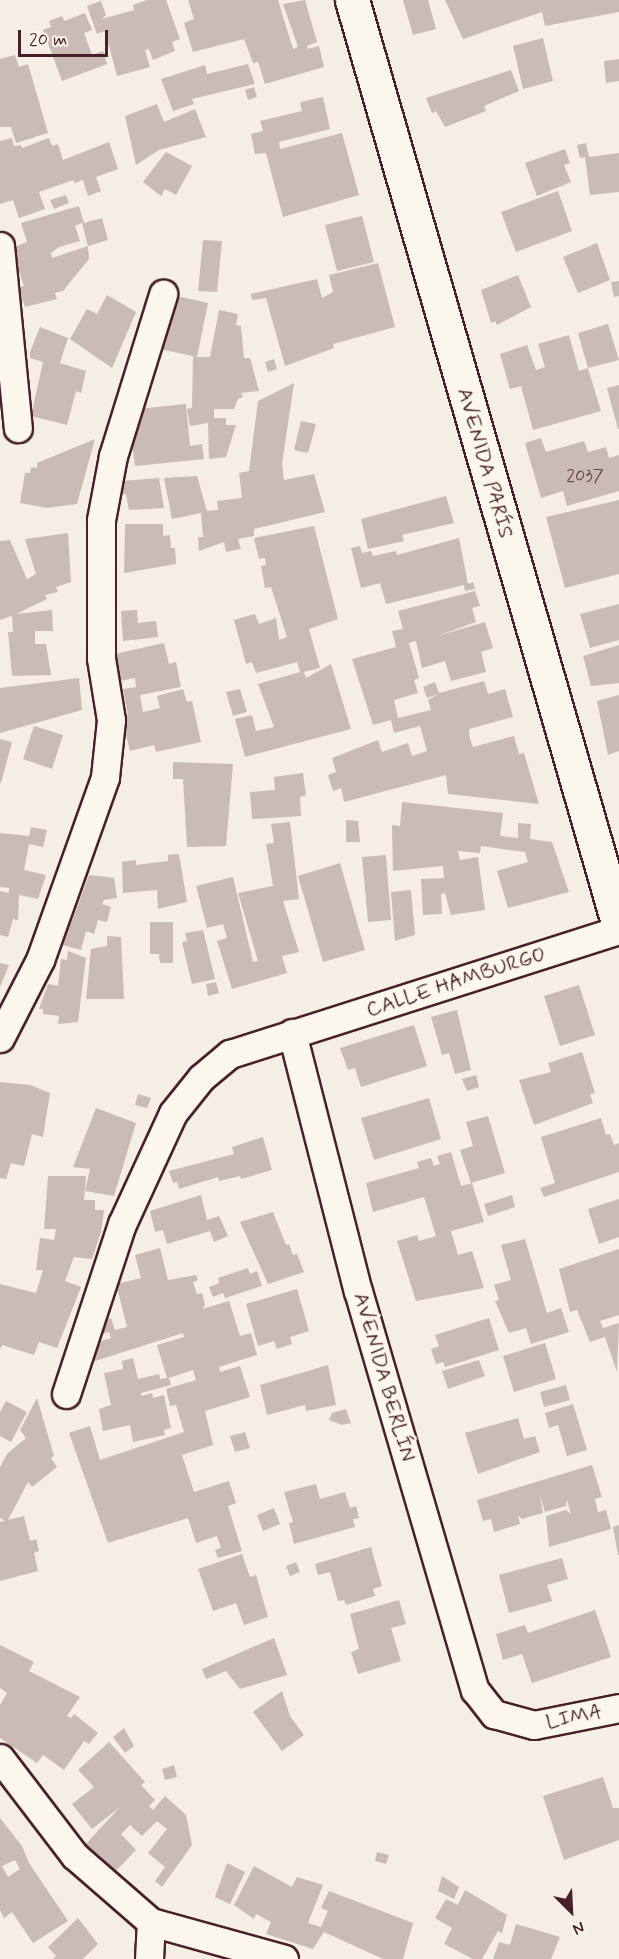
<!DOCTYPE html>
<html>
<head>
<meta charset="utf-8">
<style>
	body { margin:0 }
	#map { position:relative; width:619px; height:1959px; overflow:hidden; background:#f4eee4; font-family:Mynerve,sans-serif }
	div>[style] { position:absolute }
	.building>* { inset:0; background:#cabbb6 }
	.roads { filter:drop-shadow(2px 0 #4a1f2b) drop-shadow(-2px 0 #4a1f2b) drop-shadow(0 2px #4a1f2b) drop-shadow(0 -2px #4a1f2b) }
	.street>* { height:27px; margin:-13.5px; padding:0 13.5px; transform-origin:13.5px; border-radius:13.5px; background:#fbf7ec }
	.secondary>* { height:33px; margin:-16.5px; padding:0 16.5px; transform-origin:16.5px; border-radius:16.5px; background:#fbf7ec }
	span { translate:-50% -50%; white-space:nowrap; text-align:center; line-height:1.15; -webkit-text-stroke:5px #fbf7ec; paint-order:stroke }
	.number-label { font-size:18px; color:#6a464e }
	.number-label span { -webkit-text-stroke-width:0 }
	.street-label { font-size:21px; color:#4a1f2b }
	.north { position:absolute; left:541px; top:1881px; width:60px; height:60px; -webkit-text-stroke:4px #fbf7ec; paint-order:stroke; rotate:156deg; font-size:16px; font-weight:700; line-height:24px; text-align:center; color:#4a1f2b }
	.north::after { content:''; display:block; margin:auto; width:21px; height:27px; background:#4a1f2b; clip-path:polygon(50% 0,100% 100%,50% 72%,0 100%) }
	.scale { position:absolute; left:18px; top:30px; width:90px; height:27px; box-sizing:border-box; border:3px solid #4a1f2b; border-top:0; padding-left:8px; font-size:18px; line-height:21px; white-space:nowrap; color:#4a1f2b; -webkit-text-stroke:4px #fbf7ec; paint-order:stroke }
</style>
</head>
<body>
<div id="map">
	<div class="building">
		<div style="clip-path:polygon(147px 0,166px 0,180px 39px,172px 42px,175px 51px,153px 60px,149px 49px,145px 50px,150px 67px,117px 76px,105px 31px,97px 34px,87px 6px,101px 1px,106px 15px,102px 19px,134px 10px,137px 21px,133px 5px)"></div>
		<div style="clip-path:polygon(188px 0,278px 0,293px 49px,298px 47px,283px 4px,305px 0,317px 42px,307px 46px,308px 49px,319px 46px,324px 67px,265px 84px,258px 62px,253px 63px,244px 39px,193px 52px,184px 23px,194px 19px)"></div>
		<div style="clip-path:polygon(403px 0,428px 0,436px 29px,413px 35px)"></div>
		<div style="clip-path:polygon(445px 0,619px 0,619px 12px,545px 26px,542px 12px,463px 39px)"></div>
		<div style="clip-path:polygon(85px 13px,92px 30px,84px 33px,92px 55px,103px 51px,107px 64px,62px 81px,43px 30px,51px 27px,49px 21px,62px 16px,64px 21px)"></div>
		<div style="clip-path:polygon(543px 38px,553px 81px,523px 89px,513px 46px)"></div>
		<div style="clip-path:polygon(15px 55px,19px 67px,28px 64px,48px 133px,16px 143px,11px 127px,0 127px,0 59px)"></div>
		<div style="clip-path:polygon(619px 59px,619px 81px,606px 83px,604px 61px)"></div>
		<div style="clip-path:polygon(248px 64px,255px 84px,192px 99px,194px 104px,173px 111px,161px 79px,205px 65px,207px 74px)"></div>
		<div style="clip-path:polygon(511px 70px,519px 91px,484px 106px,486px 111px,445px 127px,436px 111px,432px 113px,426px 98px)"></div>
		<div style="clip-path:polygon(254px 87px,257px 97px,248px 100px,245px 90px)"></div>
		<div style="clip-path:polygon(323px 97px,330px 129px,279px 142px,280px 149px,342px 133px,359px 195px,283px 217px,266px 153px,255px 154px,251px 134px,263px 131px,260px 121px,302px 111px,300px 102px)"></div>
		<div style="clip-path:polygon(157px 104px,164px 122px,195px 109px,206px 137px,159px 150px,136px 165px,125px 116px)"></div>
		<div style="clip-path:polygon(12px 138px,14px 146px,21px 145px,22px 148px,49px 138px,52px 146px,58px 144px,63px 160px,109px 142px,118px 169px,96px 177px,101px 191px,88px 196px,83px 180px,75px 183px,73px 180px,39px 192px,45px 209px,19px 218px,13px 200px,0 204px,0 141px)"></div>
		<div style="clip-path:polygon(586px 143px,589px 157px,619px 153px,619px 192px,590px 195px,585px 157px,580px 158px,577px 145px)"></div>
		<div style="clip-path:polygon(565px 149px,570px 163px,564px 165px,571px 182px,537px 196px,525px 163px)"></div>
		<div style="clip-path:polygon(166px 152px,192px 166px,176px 195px,165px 189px,161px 196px,143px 182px)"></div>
		<div style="clip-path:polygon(558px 191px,572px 231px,516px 252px,501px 212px)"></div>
		<div style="clip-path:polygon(66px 195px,69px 203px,54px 209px,50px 200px)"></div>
		<div style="clip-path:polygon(evenodd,79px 206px,84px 223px,102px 218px,108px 240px,88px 246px,89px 259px,63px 291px,55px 293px,57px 299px,25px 307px,18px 288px,24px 286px,18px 269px,12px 271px,6px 250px,27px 242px,21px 223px,79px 206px,82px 223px,88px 246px,52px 258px,51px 253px,59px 247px,80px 241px,75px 226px,82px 223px)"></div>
		<div style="clip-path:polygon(362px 216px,374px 262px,337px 271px,325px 225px)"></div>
		<div style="clip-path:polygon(203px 240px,222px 241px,217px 292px,198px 291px)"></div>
		<div style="clip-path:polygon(597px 243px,610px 280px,578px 293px,563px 257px)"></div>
		<div style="clip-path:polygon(378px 263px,395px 327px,333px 344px,334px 348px,285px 366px,266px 298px,252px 300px,251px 294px,317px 279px,322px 298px,333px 292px,329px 275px)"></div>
		<div style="clip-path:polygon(518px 275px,531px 307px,497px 325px,495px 321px,491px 323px,481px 290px)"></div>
		<div style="clip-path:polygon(619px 281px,619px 296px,614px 297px,611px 282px)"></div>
		<div style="clip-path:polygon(168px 294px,208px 303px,197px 357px,210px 357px,219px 310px,238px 314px,236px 325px,241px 326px,244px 358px,250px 358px,259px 391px,241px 393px,243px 397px,238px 399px,234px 409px,214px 409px,214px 418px,226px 418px,226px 425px,236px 425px,226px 457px,209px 459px,208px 423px,190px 426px,187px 409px,192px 408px,193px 356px,159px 349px,155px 372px,147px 370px)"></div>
		<div style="clip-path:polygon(107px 295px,136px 312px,112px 368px,70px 339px,87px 309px,97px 314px)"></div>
		<div style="clip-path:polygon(608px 324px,619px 360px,588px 368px,578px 333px)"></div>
		<div style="clip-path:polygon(40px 327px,68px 338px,60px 363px,86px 371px,81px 393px,76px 391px,67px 425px,31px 416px,43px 362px,30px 358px,30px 352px)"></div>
		<div style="clip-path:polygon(569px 335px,579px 371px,588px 368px,601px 411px,533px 430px,521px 386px,510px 389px,500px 354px,527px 345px,536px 370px,545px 367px,538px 344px)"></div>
		<div style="clip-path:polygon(274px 359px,277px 369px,268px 372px,265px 362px)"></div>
		<div style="clip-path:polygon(294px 383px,282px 464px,284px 480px,314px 474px,325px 512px,254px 529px,254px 536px,238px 539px,241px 549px,226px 552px,224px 542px,199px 551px,198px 537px,203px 537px,201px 513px,172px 519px,164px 478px,197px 476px,207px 511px,218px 510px,217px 501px,242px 498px,239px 473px,249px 471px,258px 401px)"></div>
		<div style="clip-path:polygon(619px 385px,619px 429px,618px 429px,607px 388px)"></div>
		<div style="clip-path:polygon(186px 404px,190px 446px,202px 444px,204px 459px,135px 466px,131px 436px,137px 434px,137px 409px)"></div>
		<div style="clip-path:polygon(301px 421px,316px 424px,308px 453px,294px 450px)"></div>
		<div style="clip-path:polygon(541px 438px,546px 452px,584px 441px,588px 452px,606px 447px,609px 458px,619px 455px,619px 491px,567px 506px,563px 491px,541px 498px,525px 443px)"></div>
		<div style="clip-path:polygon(95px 439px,77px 504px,47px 508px,20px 503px,25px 473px,30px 473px,31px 467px,37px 468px,37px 463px)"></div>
		<div style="clip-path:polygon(159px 478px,164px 508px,129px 510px,126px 494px,118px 495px,121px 481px)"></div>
		<div style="clip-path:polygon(446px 496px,454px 523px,402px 535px,404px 541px,368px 549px,361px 519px)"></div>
		<div style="clip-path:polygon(619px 500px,619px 574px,565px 588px,546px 517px)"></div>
		<div style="clip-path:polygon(125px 524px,163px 524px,163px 536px,170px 535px,171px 548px,175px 548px,176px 564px,124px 573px)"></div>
		<div style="clip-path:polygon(314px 526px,338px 619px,309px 629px,320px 668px,304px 672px,306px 678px,331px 664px,351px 729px,245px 757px,235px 719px,252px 715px,256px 731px,274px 727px,258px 684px,300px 672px,297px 662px,256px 673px,252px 662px,246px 664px,234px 620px,255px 614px,259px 624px,276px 618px,279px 640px,287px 637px,271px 587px,265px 588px,261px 566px,266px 565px,265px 558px,259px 559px,254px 538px)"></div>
		<div style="clip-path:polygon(68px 533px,71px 582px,56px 587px,58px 592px,45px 595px,47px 599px,16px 614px,52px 610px,53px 631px,35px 631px,35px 644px,46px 644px,51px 675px,12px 676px,8px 632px,13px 632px,12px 616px,0 620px,0 541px,10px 540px,27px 579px,36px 574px,25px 539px)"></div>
		<div style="clip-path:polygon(459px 538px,468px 584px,473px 582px,475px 589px,465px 591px,464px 585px,386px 604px,380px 583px,361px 588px,351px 548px,360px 546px,362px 553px,371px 551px,373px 556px,396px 551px,397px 555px)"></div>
		<div style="clip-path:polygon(475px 591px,480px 606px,472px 608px,476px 622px,437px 636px,485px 622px,493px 648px,481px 652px,486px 672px,451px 681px,445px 661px,422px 668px,416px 641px,409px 643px,419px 678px,414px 680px,418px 693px,394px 700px,398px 718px,431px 710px,428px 700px,438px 694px,427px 698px,423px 687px,435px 682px,439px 693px,484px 681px,488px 694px,505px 689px,513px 717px,469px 729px,470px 739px,473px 747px,514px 736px,519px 754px,524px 753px,539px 804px,448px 794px,446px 775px,344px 802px,341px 788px,333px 791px,328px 775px,336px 772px,332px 758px,378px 740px,382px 752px,408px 743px,412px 756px,427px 751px,420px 726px,394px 733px,391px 720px,373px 725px,352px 659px,396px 647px,392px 631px,403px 629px,398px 611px)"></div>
		<div style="clip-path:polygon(619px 604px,619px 640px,590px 648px,580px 614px)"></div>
		<div style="clip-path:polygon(137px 610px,138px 623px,156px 621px,158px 637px,123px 641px,121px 611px)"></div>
		<div style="clip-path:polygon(164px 643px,169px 664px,176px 662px,181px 687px,140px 695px,143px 712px,160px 708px,157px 696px,183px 689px,187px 702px,192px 701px,201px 742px,156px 752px,154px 745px,130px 751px,122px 717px,128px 716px,123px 689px,136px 687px,135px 678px,115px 682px,110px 655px)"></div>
		<div style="clip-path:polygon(619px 645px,619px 683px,591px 686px,583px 656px)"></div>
		<div style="clip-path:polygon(79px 678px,82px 710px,0 733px,0 688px)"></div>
		<div style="clip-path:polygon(240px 689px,247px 712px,233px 716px,226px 692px)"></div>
		<div style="clip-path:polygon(619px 695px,619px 751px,608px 755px,597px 701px)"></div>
		<div style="clip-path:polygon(34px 726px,63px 735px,52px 769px,23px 759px)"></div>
		<div style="clip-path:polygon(0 739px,12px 742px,1px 783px,0 783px)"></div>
		<div style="clip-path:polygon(173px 762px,233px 764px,226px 846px,187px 847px,183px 779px,173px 779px)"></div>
		<div style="clip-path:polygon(303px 773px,306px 795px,300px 797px,301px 816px,252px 819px,250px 792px,275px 790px,274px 777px)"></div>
		<div style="clip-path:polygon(402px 802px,503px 813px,500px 836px,518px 838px,518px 823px,531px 824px,530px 839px,552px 842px,569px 892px,508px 908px,497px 871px,528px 862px,525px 852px,481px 846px,480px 853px,458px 851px,460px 860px,478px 857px,485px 910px,451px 915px,445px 893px,441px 894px,442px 914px,423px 915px,421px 879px,444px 878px,443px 866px,393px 871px,392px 825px,400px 826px)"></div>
		<div style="clip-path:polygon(346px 820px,358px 821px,360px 842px,346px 842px)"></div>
		<div style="clip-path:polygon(290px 822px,299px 899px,283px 901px,299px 952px,282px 956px,287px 973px,232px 989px,217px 941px,227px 938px,223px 924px,207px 928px,196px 886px,233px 877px,253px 962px,258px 961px,238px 893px,273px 886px,266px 844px,274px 843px,271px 824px)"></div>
		<div style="clip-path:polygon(31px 827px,47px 830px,43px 847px,29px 844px,24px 870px,46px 875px,38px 899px,19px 895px,18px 920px,13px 919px,8px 937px,0 935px,0 891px,9px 893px,9px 888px,0 887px,0 833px,29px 836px)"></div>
		<div style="clip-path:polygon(179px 854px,187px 902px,158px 909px,157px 890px,123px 893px,122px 862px,136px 860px,136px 865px,168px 861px,168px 855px)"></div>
		<div style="clip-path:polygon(386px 855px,391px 920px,368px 922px,362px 857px)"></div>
		<div style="clip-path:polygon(340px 863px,365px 950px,323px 962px,298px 876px)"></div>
		<div style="clip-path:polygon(89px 875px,114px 878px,117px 898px,104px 900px,102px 904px,111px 907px,107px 922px,98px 920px,94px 934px,86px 931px,81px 950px,63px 945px)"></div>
		<div style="clip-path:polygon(411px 890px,415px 935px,395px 941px,391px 892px)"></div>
		<div style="clip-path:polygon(150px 922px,173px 922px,173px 963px,160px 963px,159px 954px,150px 954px)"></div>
		<div style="clip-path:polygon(203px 930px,215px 979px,192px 984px,182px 942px,187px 941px,185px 933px)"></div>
		<div style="clip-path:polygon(107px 936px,121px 937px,124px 999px,86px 999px,91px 949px,107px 946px)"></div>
		<div style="clip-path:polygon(68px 951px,86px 958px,78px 1022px,58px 1024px,59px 1016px,43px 1014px,43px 1009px,39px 1009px,48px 984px,58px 986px,61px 959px,67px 960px)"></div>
		<div style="clip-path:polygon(0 963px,9px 965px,0 987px)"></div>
		<div style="clip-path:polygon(216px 982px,219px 993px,208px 996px,206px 984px)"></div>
		<div style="clip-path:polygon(579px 985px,595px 1035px,560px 1046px,544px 996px)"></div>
		<div style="clip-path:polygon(457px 1010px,471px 1070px,455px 1074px,449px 1053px,442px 1055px,431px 1017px)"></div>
		<div style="clip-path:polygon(414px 1025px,427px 1066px,361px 1087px,355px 1068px,348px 1070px,340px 1048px)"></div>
		<div style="clip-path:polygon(582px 1052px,595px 1093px,590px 1094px,593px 1103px,534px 1125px,519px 1080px,551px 1072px,548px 1063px)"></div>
		<div style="clip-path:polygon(476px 1075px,479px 1087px,467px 1091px,462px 1079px)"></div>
		<div style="clip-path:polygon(0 1082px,30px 1085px,50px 1093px,43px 1137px,32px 1134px,24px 1166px,11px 1163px,6px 1179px,0 1178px)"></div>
		<div style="clip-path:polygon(138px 1094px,151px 1098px,147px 1108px,135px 1105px)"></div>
		<div style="clip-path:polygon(429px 1098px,441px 1139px,374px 1160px,361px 1118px)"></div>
		<div style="clip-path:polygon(96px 1108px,136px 1123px,114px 1196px,85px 1191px,90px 1169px,73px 1167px)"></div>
		<div style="clip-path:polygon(488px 1116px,505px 1173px,471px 1183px,460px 1150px,473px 1146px,466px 1122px)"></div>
		<div style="clip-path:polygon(601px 1118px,606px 1135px,610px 1134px,614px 1145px,619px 1143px,619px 1172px,544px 1197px,540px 1188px,555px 1183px,541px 1137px)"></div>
		<div style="clip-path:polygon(263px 1137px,272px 1170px,241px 1179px,240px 1176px,219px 1181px,218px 1177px,179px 1189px,177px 1182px,173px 1183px,169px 1171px,234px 1154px,232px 1147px)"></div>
		<div style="clip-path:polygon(451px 1152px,461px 1186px,472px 1183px,484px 1222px,451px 1231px,458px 1255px,472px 1251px,484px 1288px,416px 1301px,397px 1241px,417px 1235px,419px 1241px,436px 1236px,424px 1197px,373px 1212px,366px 1183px,419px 1168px,417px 1162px,431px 1158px,434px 1166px,440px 1164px,437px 1156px)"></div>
		<div style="clip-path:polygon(48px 1176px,86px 1176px,84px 1200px,95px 1200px,95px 1210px,104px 1210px,101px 1232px,92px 1259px,74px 1257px,65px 1281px,81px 1287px,57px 1348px,39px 1342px,34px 1355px,2px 1345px,0 1350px,0 1284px,36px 1293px,43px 1270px,36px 1270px,40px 1238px,54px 1240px,56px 1229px,44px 1229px)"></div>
		<div style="clip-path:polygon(201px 1195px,207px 1220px,219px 1216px,228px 1236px,214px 1242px,210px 1231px,167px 1244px,163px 1230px,155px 1232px,150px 1211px)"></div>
		<div style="clip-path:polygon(512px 1195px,515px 1207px,488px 1216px,484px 1204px)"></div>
		<div style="clip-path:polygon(619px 1199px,619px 1237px,599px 1244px,588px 1209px)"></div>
		<div style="clip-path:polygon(273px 1212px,286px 1245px,289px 1244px,293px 1255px,297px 1254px,304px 1272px,268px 1284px,240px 1222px)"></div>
		<div style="clip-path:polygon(525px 1239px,547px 1313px,561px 1308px,569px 1332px,531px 1344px,526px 1328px,509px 1333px,495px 1301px,499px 1300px,494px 1285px,511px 1280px,501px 1245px)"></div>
		<div style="clip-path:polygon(160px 1248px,168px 1280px,196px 1275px,198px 1280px,193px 1282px,197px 1294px,202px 1293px,205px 1305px,202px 1309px,229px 1301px,240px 1336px,251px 1333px,257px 1355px,219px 1367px,220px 1372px,240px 1366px,250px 1397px,205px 1411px,213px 1445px,182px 1455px,194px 1492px,229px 1481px,236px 1503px,228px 1506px,242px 1551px,218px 1558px,215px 1550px,221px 1548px,217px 1536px,196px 1543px,188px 1518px,108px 1543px,69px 1433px,90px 1426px,100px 1460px,184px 1432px,176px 1405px,170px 1406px,166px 1389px,196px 1380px,193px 1370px,169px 1378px,171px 1385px,141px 1393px,141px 1396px,152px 1393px,153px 1398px,164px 1395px,171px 1428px,164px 1430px,165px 1435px,133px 1442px,130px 1425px,103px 1431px,99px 1409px,111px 1405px,104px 1373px,123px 1369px,122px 1361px,133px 1358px,138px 1379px,159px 1374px,160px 1379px,167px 1378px,157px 1345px,184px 1337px,183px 1333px,89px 1363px,84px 1346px,111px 1338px,109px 1332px,87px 1338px,90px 1325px,111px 1318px,115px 1330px,127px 1327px,116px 1284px,141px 1278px,135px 1255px)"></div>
		<div style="clip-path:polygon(619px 1249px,619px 1315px,600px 1321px,603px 1328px,619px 1323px,617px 1372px,605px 1337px,590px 1342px,577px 1310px,570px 1312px,559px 1269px)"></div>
		<div style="clip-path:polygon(248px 1268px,250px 1274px,257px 1271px,262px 1286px,225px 1298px,223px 1293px,213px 1297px,209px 1287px,219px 1283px,218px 1278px)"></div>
		<div style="clip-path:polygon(297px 1289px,309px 1331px,290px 1337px,292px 1344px,277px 1349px,274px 1341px,258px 1346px,246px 1304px)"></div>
		<div style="clip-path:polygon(489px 1318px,499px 1350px,445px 1367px,443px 1362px,436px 1364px,431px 1349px,439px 1346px,435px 1335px)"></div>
		<div style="clip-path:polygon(545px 1343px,556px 1379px,514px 1392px,503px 1356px)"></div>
		<div style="clip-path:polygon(479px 1360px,485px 1376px,448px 1389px,442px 1371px)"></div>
		<div style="clip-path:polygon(328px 1365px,336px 1405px,306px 1411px,305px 1405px,267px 1415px,260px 1385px)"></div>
		<div style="clip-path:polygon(566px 1385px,570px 1400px,544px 1407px,540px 1392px)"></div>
		<div style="clip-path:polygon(37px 1398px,54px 1456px,51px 1458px,57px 1467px,32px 1487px,28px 1482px,8px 1520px,24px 1516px,30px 1541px,36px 1539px,39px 1551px,34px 1553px,38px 1571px,0 1581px,0 1522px,5px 1521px,0 1518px,0 1467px,7px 1454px,26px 1438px,20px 1430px)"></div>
		<div style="clip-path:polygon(6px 1401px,27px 1412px,11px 1442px,0 1436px,0 1412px)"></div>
		<div style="clip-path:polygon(573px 1404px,587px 1450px,567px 1456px,558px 1425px,549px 1428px,545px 1413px)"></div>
		<div style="clip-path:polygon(346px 1409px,351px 1423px,342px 1425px,329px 1420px,332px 1413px)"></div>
		<div style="clip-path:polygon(518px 1418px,524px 1439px,535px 1436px,540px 1452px,478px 1474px,465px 1433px)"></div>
		<div style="clip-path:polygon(245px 1432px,250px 1448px,235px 1452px,230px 1436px)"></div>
		<div style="clip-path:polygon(592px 1465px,602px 1497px,595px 1499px,598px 1512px,606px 1510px,611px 1529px,549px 1547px,546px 1516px,566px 1510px,571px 1514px,567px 1500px,566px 1506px,545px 1512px,540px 1495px,543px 1513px,522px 1519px,518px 1515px,520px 1524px,494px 1532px,491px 1519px,483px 1521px,477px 1500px)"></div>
		<div style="clip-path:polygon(316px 1484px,320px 1499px,345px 1492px,350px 1508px,356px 1506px,359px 1518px,353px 1519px,355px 1527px,294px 1544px,289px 1523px,293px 1522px,284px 1492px)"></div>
		<div style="clip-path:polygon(274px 1508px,280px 1524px,263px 1531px,257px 1515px)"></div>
		<div style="clip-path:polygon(619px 1525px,619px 1555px,618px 1555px,613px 1527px)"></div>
		<div style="clip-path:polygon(371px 1547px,382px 1586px,373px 1589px,375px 1596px,346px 1605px,344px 1600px,338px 1601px,330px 1572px,318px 1575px,315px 1564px)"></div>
		<div style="clip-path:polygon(242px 1554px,250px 1577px,256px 1575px,268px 1617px,244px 1625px,236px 1603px,213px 1611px,198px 1569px)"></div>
		<div style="clip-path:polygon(562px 1558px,568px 1579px,547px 1585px,552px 1601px,509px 1613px,499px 1575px)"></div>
		<div style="clip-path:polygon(296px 1562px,300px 1572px,290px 1576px,286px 1566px)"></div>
		<div style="clip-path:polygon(399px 1600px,406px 1624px,391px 1628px,401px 1661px,358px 1674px,351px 1652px,359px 1649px,350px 1614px)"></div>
		<div style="clip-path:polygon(595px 1610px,611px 1657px,532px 1683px,522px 1654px,503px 1660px,496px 1634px,525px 1625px,528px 1633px)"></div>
		<div style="clip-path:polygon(274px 1638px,287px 1675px,240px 1689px,226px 1671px,206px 1679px,202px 1669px)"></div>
		<div style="clip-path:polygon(0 1645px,34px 1662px,29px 1671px,80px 1697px,67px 1716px,71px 1718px,74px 1714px,98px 1733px,89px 1744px,84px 1741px,64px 1770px,43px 1755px,37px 1763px,0 1738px,0 1705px,7px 1693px,0 1688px)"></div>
		<div style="clip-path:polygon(282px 1691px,290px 1716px,304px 1735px,282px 1751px,253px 1712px)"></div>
		<div style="clip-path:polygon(124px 1728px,134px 1746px,125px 1753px,113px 1737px)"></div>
		<div style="clip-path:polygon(109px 1742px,145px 1782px,141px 1785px,155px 1800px,149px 1806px,153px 1810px,165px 1796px,186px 1815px,192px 1845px,162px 1887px,155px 1881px,165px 1867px,148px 1853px,167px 1829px,157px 1821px,142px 1836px,130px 1825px,121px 1834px,136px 1850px,111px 1876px,83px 1847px,120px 1807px,92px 1829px,72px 1804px,94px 1787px,78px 1770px)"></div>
		<div style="clip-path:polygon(174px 1765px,177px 1777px,165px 1780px,162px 1769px)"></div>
		<div style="clip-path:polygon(603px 1777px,613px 1808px,619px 1808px,619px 1840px,564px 1860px,543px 1796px)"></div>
		<div style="clip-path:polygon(evenodd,0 1818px,22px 1846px,29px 1863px,68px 1921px,33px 1943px,12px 1912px,4px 1918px,0 1910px,0 1818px,15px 1860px,20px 1869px,8px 1877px,2px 1866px,15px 1860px)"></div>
		<div style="clip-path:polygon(377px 1852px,389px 1855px,386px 1864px,375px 1861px)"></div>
		<div style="clip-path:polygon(227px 1863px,245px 1872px,230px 1904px,215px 1897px)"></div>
		<div style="clip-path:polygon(254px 1866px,292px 1887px,297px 1877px,323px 1885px,308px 1923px,321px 1927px,328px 1911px,321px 1908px,329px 1891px,413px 1923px,403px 1959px,383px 1959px,324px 1932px,313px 1949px,266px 1934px,271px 1922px,256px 1914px,254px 1919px,234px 1905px)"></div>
		<div style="clip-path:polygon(442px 1876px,459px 1887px,454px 1899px,438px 1891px)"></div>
		<div style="clip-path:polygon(465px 1890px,507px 1915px,502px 1933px,498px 1931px,482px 1959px,473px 1959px,444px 1944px,452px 1928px,435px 1918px,446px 1899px,458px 1905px)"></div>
		<div style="clip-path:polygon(78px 1918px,98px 1944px,83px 1959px,53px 1959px,56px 1956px,48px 1947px)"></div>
		<div style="clip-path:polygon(516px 1924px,560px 1937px,551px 1959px,493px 1959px,499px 1942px,510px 1945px)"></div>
	</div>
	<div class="roads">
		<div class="street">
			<div style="left:0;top:246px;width:183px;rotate:84.4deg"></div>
			<div style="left:292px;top:1033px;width:266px;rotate:75.7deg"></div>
			<div style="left:358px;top:1291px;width:416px;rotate:73.7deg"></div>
			<div style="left:475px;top:1690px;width:31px;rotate:52deg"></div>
			<div style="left:494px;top:1714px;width:41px;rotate:15.4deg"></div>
			<div style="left:534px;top:1725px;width:87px;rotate:-11.3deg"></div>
			<div style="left:0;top:1038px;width:88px;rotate:-62.9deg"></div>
			<div style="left:40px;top:960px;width:194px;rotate:-70.4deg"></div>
			<div style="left:105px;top:777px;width:57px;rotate:-84deg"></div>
			<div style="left:111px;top:720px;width:63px;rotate:-99.2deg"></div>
			<div style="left:101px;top:658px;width:138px;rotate:-90deg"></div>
			<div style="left:101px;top:520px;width:65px;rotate:-79.4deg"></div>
			<div style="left:113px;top:456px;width:170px;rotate:-72.8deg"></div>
			<div style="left:66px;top:1394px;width:179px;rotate:-71.8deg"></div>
			<div style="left:122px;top:1224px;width:122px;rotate:-65.3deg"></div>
			<div style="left:173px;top:1113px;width:45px;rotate:-51.3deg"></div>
			<div style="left:201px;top:1078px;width:38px;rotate:-40deg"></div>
			<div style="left:230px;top:1054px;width:408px;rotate:-17.7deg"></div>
			<div style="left:0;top:1758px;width:123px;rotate:52.6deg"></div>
			<div style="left:75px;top:1856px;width:101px;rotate:41deg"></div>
			<div style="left:151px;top:1922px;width:138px;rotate:15.5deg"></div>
			<div style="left:149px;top:1959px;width:37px;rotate:-87deg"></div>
		</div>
		<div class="secondary">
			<div style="left:352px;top:0;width:964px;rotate:73.92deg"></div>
		</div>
	</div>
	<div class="number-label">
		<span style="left:585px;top:476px">2037</span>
	</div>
	<div class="street-label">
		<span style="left:485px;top:463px;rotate:74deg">AVENIDA PARÍS</span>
		<span style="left:456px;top:982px;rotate:-18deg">CALLE HAMBURGO</span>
		<span style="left:384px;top:1377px;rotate:74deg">AVENIDA BERLÍN</span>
		<span style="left:574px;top:1717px;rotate:-11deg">LIMA</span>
	</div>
	<div class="north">N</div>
	<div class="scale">20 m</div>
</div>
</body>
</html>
